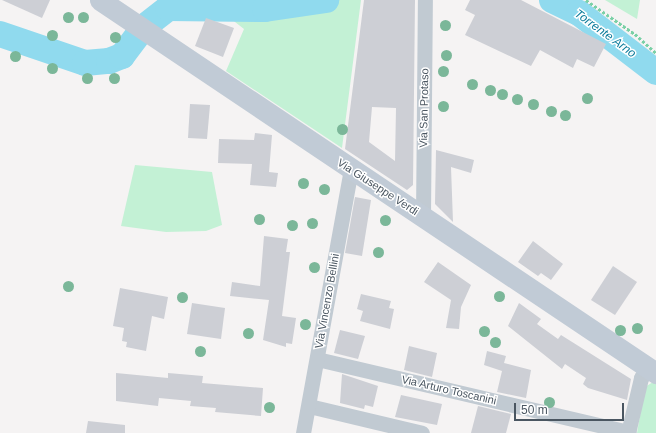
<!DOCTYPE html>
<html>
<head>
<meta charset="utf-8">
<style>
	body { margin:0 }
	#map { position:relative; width:656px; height:433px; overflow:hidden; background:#f5f3f3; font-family:Helvetica,sans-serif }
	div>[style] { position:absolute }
	.green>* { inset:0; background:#c3f1d5 }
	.river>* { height:26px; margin:-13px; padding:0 13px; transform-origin:13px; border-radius:13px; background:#90daee }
	.building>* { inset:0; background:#cdcfd5 }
	.path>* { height:2.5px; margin-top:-1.25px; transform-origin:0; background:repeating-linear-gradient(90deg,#7ad0a6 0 3px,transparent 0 5px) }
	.street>* { height:15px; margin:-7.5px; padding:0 7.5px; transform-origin:7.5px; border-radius:7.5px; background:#c1cad2 }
	.secondary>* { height:21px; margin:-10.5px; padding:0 10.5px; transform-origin:10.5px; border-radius:10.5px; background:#c1cbd6 }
	.trees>* { width:11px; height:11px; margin:-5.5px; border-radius:50%; background:#7bb799 }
	span { translate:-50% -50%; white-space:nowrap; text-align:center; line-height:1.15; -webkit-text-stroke:3px #fff; paint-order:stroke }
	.street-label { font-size:11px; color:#4a5661 }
	.water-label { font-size:12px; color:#0c7c9b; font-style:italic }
	.scale { position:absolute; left:514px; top:403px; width:110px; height:18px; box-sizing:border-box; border:2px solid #4a5661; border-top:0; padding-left:5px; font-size:12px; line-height:14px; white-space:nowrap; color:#4a5661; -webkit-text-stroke:3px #fff; paint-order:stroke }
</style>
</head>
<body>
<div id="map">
	<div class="green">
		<div style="clip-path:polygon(172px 0,361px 0,342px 148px,226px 71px,244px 29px,226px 15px,227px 1px)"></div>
		<div style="clip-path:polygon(605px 0,640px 0,637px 19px)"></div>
		<div style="clip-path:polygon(135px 165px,212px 172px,222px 225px,206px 231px,166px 232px,121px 226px)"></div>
		<div style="clip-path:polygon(653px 382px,656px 384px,656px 433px,637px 433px,645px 387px)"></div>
	</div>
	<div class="river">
		<div style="left:552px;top:0;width:30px;rotate:26deg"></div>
		<div style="left:579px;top:13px;width:97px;rotate:37.5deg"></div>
		<div style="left:0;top:34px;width:90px;rotate:18.8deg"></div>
		<div style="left:85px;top:63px;width:24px;rotate:-5deg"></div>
		<div style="left:109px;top:61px;width:14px;rotate:-21deg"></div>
		<div style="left:122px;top:56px;width:36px;rotate:-53deg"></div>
		<div style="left:144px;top:27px;width:31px;rotate:-38deg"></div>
		<div style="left:168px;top:8px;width:97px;rotate:0.6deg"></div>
		<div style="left:265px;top:9px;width:62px;rotate:-8.4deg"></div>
	</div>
	<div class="building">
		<div style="clip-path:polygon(2px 0,50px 0,42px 18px)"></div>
		<div style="clip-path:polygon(evenodd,364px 0,415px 0,413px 185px,407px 190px,345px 149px,364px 0,372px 107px,396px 108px,395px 161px,369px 142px,372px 107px)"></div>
		<div style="clip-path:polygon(470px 0,521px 0,606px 44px,594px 67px,577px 59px,573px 68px,540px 50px,531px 66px,465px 35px,475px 15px,465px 10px)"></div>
		<div style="clip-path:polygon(206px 18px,234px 28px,223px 57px,195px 46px)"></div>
		<div style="clip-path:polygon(190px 104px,210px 105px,207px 139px,188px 138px)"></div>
		<div style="clip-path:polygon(255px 133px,272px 135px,269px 172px,278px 173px,276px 187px,250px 185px,252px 164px,218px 163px,219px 139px,254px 140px)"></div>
		<div style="clip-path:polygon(436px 150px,474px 160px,471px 173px,451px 167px,453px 222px,435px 204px)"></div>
		<div style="clip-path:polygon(355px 197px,371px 200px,362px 256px,345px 253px)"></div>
		<div style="clip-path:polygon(264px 236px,288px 239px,286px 252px,290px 252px,282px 316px,296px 318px,292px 344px,286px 343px,286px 347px,263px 340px,269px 300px,230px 296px,232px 282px,260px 286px)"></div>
		<div style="clip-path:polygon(533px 241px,563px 264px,551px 280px,541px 273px,538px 276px,518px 262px)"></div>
		<div style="clip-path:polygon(438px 262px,471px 285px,461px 307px,459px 329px,446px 328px,451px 300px,424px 282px)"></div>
		<div style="clip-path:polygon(613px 266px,637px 282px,615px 315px,591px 300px)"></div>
		<div style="clip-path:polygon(120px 288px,168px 297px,164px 319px,152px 316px,146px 351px,126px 347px,127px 342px,122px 341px,124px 328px,113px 326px)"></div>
		<div style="clip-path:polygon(361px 294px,391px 301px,389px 308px,394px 309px,390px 329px,360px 321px,363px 311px,357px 309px)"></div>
		<div style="clip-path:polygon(192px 303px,225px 308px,221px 339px,187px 334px)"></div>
		<div style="clip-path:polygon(519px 303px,541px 319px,537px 324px,558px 339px,561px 335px,631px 379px,627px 400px,588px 388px,583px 384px,586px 378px,565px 364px,562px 369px,508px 326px)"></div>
		<div style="clip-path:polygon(340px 330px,365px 336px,358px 359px,334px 353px)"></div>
		<div style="clip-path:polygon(409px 346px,437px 353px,432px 377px,404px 370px)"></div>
		<div style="clip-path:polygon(487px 351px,506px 356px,504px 363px,531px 370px,526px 398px,497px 392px,502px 371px,484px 365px)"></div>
		<div style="clip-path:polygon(116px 373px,168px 378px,168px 373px,203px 376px,202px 383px,263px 388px,261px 416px,215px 412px,216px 408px,190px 406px,191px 401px,159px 398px,158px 406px,116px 401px)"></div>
		<div style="clip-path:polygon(342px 374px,378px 386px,373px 407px,365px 405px,364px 409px,340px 403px)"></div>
		<div style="clip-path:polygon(401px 395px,442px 404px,437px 425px,395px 417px)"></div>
		<div style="clip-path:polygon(478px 406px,511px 414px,506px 433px,471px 433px)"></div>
		<div style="clip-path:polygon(88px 421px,125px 425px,125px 433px,86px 433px)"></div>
	</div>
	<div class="path">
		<div style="left:586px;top:0;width:60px;rotate:34.8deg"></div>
		<div style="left:635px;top:34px;width:28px;rotate:42deg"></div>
	</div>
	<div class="street">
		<div style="left:423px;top:217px;width:217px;rotate:-89.5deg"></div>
		<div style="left:317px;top:359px;width:320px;rotate:13.2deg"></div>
		<div style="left:309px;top:406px;width:116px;rotate:13.4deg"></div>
		<div style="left:303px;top:433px;width:268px;rotate:-79.7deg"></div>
		<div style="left:628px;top:433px;width:57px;rotate:-76.7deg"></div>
		<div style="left:641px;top:378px;width:13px;rotate:-61deg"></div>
	</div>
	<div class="secondary">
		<div style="left:100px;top:0;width:670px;rotate:33.86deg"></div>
	</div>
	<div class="trees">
		<div style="left:68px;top:17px"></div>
		<div style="left:83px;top:17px"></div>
		<div style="left:445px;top:25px"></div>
		<div style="left:52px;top:35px"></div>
		<div style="left:115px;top:37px"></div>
		<div style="left:446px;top:55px"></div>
		<div style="left:15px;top:56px"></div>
		<div style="left:52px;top:68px"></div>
		<div style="left:443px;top:71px"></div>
		<div style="left:87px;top:78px"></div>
		<div style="left:114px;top:78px"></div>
		<div style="left:472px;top:84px"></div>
		<div style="left:490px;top:90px"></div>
		<div style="left:502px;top:94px"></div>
		<div style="left:587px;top:98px"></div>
		<div style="left:517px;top:99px"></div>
		<div style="left:533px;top:104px"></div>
		<div style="left:443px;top:106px"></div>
		<div style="left:551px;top:111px"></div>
		<div style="left:565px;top:115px"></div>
		<div style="left:342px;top:129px"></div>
		<div style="left:303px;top:183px"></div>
		<div style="left:324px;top:189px"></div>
		<div style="left:259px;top:219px"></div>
		<div style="left:385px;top:220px"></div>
		<div style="left:312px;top:223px"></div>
		<div style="left:292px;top:225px"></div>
		<div style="left:378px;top:252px"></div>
		<div style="left:314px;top:267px"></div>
		<div style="left:68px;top:286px"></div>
		<div style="left:499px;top:296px"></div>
		<div style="left:182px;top:297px"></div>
		<div style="left:305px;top:324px"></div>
		<div style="left:637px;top:328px"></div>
		<div style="left:620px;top:330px"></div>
		<div style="left:484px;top:331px"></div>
		<div style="left:248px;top:333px"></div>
		<div style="left:495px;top:342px"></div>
		<div style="left:200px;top:351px"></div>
		<div style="left:549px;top:402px"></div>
		<div style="left:269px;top:407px"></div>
	</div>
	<div class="street-label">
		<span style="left:424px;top:108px;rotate:-89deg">Via San Protaso</span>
		<span style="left:378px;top:187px;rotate:33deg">Via Giuseppe Verdi</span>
		<span style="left:327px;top:301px;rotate:-80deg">Via Vincenzo Bellini</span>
		<span style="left:449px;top:390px;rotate:13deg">Via Arturo Toscanini</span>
	</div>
	<div class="water-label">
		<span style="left:605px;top:34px;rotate:36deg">Torrente Arno</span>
	</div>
	<div class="scale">50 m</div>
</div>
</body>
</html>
